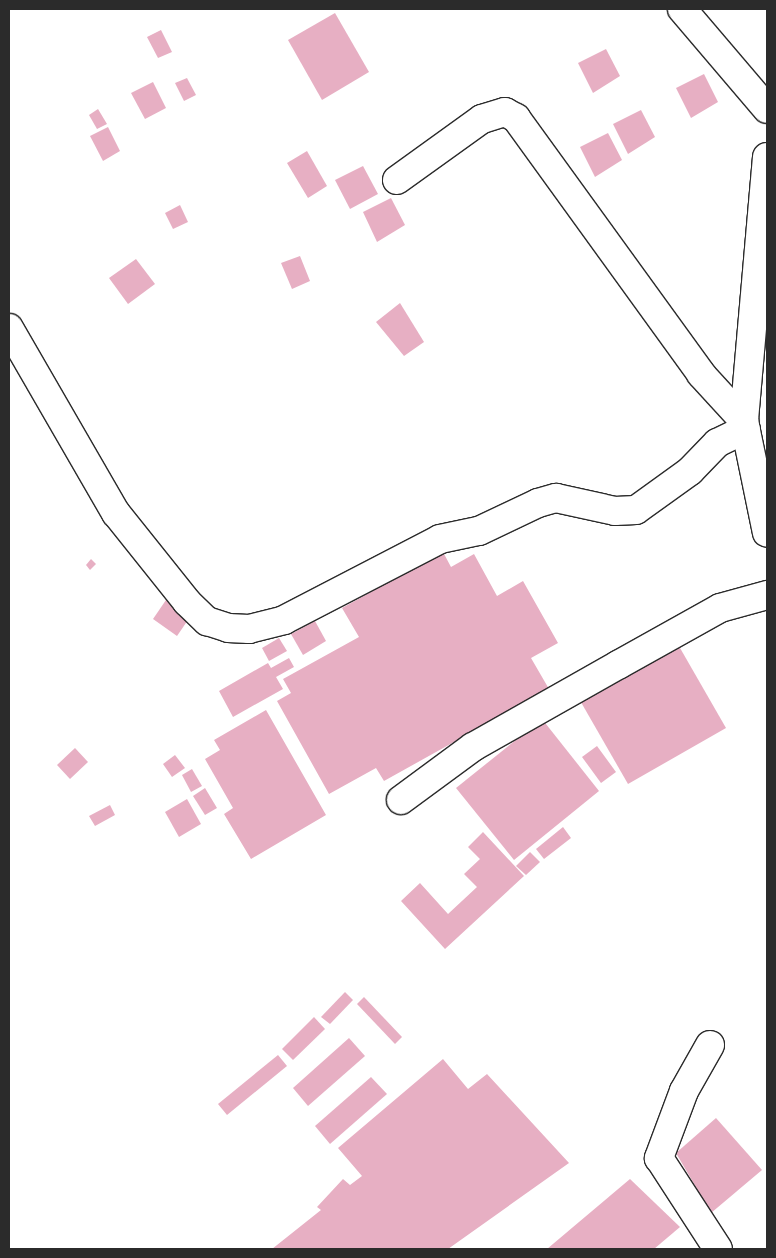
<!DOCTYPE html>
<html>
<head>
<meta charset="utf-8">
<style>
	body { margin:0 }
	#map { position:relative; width:776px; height:1258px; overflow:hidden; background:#fff; font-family:Sriracha,sans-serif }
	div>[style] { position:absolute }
	.building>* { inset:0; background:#e7afc3 }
	.roads { filter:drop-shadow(1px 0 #2b2b2b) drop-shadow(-1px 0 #2b2b2b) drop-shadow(0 1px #2b2b2b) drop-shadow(0 -1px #2b2b2b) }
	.minor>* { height:28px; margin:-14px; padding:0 14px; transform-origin:14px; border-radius:14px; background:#fff }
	span { translate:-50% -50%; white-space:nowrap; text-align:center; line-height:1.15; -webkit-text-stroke:4px #fff; paint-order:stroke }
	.frame { position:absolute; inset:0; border:10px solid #2b2b2b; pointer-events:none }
</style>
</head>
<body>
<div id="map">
	<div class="building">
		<div style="clip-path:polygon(335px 13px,369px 72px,322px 100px,288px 40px)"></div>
		<div style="clip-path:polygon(161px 30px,172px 52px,158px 58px,147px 37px)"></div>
		<div style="clip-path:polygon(606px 49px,620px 76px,593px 93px,578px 63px)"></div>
		<div style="clip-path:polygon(704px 74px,718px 102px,691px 118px,676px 88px)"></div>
		<div style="clip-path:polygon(187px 78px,196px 95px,184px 101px,175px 83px)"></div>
		<div style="clip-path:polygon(153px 82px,166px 108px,145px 119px,131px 93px)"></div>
		<div style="clip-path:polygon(98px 109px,107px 124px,97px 129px,89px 115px)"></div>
		<div style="clip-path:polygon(641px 110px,655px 137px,628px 154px,613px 124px)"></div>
		<div style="clip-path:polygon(108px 127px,120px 151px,103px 161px,90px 136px)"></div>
		<div style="clip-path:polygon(608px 133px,622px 160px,595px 177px,580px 147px)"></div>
		<div style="clip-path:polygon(307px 151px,327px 186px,308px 198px,287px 163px)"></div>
		<div style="clip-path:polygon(363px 166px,378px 194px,350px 209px,335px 180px)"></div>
		<div style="clip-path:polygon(391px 198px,405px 225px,377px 242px,363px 212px)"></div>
		<div style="clip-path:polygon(180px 205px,188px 222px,173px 229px,165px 213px)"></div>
		<div style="clip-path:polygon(300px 256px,310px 281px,292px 289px,281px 263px)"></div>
		<div style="clip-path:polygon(136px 259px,155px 284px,128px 304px,109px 278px)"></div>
		<div style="clip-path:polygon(400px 303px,424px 342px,404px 356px,376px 322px)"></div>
		<div style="clip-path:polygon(443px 552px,451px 567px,474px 554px,497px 596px,523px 581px,558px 643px,531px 658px,549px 689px,384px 781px,376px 768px,329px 794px,277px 701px,291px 693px,283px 679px,359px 637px,342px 608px)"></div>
		<div style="clip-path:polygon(91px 559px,96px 564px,90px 570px,86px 565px)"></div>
		<div style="clip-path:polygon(166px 600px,190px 617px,177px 636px,153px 619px)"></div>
		<div style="clip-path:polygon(315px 621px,326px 641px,303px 655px,291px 634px)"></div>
		<div style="clip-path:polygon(279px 638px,287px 651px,269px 661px,262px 648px)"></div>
		<div style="clip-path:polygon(676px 641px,726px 728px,628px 784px,578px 697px)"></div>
		<div style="clip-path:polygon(289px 658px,294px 667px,276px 677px,283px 689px,233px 717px,219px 691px,268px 663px,271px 668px)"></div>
		<div style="clip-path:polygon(266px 710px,326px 815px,251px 859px,224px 814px,233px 808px,205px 759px,220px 750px,214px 740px)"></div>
		<div style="clip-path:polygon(542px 719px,599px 791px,514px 860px,456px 788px)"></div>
		<div style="clip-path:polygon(597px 746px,616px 772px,601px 783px,582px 757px)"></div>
		<div style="clip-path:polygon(75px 748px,88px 762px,70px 779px,57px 765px)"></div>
		<div style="clip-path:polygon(175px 755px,185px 768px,172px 777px,163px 764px)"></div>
		<div style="clip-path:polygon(192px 769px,202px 786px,191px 792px,182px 775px)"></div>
		<div style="clip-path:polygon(205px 788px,217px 808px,205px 815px,193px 796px)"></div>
		<div style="clip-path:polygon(187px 799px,201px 824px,179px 837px,165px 812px)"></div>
		<div style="clip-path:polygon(110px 805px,115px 815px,95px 826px,89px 816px)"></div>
		<div style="clip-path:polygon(563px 827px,571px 838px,544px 859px,536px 849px)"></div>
		<div style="clip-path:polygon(483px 832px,524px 876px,445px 949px,401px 901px,420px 883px,448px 914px,477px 887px,464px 874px,480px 859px,468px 847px)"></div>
		<div style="clip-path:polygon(530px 852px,540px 862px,526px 875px,516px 866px)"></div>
		<div style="clip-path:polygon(345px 992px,353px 1000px,330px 1024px,321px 1017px)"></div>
		<div style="clip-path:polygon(364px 997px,402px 1037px,395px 1044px,357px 1004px)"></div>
		<div style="clip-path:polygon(314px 1017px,325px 1029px,293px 1060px,282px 1049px)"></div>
		<div style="clip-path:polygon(349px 1038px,365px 1056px,308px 1106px,293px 1088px)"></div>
		<div style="clip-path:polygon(278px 1055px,287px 1066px,227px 1115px,218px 1104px)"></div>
		<div style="clip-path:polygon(443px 1059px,468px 1089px,487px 1074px,569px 1163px,448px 1249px,272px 1249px,321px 1210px,317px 1207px,343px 1179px,350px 1185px,362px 1176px,338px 1148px)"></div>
		<div style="clip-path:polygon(371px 1077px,387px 1094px,330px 1144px,315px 1126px)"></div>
		<div style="clip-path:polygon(716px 1118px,762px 1170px,711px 1213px,676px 1153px)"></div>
		<div style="clip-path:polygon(630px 1179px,680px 1227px,654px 1249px,547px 1249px)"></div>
	</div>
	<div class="roads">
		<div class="minor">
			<div style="left:682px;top:9px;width:131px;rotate:49.6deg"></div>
			<div style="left:767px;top:157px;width:265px;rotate:95deg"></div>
			<div style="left:744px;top:421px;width:114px;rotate:78.4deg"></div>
			<div style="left:397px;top:180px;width:105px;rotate:-35.7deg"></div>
			<div style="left:482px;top:119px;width:24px;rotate:-17deg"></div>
			<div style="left:505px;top:112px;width:13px;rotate:29deg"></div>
			<div style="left:516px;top:118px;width:316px;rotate:54.1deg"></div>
			<div style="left:701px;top:374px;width:64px;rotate:47.5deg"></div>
			<div style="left:9px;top:328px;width:214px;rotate:60deg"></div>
			<div style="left:116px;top:513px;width:114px;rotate:51.4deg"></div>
			<div style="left:187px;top:602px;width:28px;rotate:44deg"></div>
			<div style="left:207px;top:621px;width:22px;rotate:18deg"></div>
			<div style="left:228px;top:628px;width:21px;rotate:3deg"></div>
			<div style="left:249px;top:629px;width:36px;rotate:-14deg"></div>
			<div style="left:284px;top:620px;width:176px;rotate:-27.4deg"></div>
			<div style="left:440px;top:539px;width:40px;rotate:-12deg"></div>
			<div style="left:479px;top:531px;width:65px;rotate:-25.4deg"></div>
			<div style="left:538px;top:503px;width:19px;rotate:-16deg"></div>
			<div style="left:556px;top:498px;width:60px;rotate:12.4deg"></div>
			<div style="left:615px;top:511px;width:21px;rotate:-3deg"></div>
			<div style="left:636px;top:510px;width:67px;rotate:-35.8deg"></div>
			<div style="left:690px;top:471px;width:39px;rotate:-46deg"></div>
			<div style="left:717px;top:443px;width:32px;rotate:-26deg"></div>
			<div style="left:401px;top:800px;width:89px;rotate:-36.4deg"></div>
			<div style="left:473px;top:747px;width:167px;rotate:-29.5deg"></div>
			<div style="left:618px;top:665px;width:117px;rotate:-29.2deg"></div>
			<div style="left:720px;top:608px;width:49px;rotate:-15.5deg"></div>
			<div style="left:710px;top:1045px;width:53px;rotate:119.5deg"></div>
			<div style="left:684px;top:1091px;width:72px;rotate:110.5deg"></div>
			<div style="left:659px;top:1158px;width:108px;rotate:57deg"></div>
		</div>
	</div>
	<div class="frame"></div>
</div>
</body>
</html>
